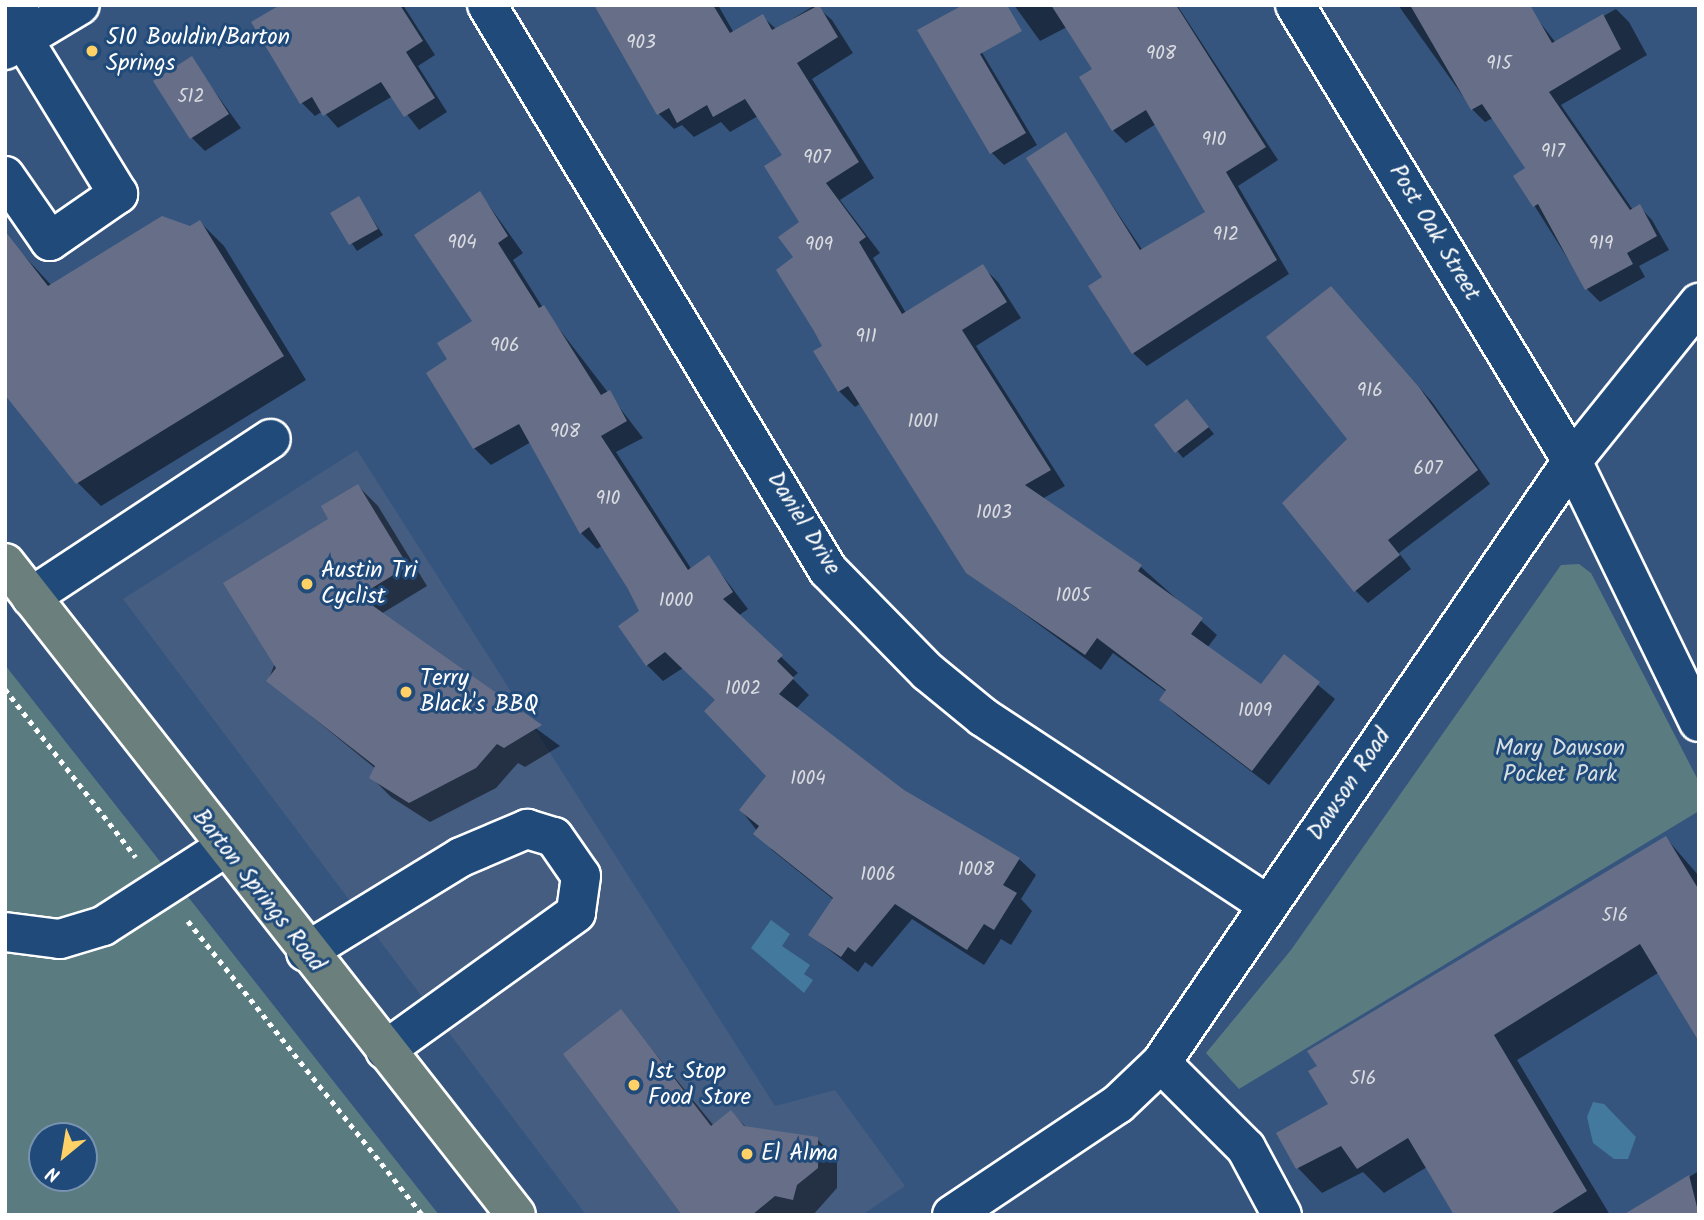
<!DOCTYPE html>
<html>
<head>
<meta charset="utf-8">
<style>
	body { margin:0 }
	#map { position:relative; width:1704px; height:1220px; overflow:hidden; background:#35557e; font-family:Kalam,sans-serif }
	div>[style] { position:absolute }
	.built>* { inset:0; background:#445d81 }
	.green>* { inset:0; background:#5a7c81 }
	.water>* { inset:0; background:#42799d }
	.shadow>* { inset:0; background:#0007 }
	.building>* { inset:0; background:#676f88 }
	.path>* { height:4.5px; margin-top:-2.25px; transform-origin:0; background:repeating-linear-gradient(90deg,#fff 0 5px,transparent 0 10px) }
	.roads { filter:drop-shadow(2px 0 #fff) drop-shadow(-2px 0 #fff) drop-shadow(0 2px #fff) drop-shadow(0 -2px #fff) }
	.minor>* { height:38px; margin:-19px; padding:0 19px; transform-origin:19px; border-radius:19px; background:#1f4a7a }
	.major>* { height:38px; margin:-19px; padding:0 19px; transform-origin:19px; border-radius:19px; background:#6b7f7c }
	.dots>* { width:19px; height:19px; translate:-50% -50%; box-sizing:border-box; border:4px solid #1f4a7a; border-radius:50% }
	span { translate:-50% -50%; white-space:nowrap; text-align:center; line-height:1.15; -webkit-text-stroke:6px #1f4a7a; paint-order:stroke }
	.number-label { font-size:19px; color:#d9dbe1 }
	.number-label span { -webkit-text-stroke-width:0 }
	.poi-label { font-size:23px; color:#fff }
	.left { translate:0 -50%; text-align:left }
	.street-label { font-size:23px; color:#fff }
	.park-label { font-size:23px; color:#d6dee0 }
	.frame { position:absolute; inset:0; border:7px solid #fff; pointer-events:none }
	.north { position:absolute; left:28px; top:1122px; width:70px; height:70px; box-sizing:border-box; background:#1f4a7a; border:2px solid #7992af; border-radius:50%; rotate:210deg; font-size:19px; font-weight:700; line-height:28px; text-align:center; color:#fff }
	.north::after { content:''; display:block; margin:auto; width:24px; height:32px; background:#ffd166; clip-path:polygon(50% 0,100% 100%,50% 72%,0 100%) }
</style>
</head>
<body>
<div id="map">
	<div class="built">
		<div style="clip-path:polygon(357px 450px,775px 1106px,835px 1090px,905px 1186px,862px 1215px,586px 1215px,123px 599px)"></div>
	</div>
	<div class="green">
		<div style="clip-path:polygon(1579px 564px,1591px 573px,1699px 782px,1699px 811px,1239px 1089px,1206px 1053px,1291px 950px,1561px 565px)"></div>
		<div style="clip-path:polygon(evenodd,5px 665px,439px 1215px,5px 1215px,5px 665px,42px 1136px,84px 1136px,84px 1178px,42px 1178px,42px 1136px)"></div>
	</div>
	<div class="water">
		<div style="clip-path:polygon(771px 920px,790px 934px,782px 946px,810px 965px,804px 974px,813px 980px,804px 993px,751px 948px)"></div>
		<div style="clip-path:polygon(1593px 1102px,1604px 1104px,1636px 1137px,1628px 1159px,1614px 1159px,1593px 1143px,1587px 1117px)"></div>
	</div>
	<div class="shadow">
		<div style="clip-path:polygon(330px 5px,403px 5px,435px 55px,418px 66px,447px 112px,419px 130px,393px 96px,338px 128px,323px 111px,315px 116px,302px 103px)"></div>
		<div style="clip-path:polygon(599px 5px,718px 5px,734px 33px,763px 17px,776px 29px,815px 5px,832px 20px,853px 53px,812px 79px,874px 178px,840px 200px,880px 253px,873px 258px,906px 313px,983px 267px,998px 282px,1021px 318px,976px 346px,1065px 486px,1042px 499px,1141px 567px,1217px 635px,1207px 648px,1261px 687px,1284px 657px,1335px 699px,1269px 785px,1177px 715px,1161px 700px,1167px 692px,1113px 653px,1101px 670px,967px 572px,861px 403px,855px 407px,839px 391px,795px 257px,801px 223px,785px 156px,758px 116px,730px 132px,721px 122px,694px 137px,682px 125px,674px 129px,659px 114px)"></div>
		<div style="clip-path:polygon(1014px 5px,1177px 5px,1278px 160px,1238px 186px,1289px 274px,1147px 366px,1133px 353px,1105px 277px,1065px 135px,1143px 251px,1208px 213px,1156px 124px,1126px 143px,1113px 130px,1095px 69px,1067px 27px,1040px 41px)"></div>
		<div style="clip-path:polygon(1398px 5px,1508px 5px,1535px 16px,1556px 43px,1616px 9px,1629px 22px,1647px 55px,1561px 105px,1633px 210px,1639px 206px,1652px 220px,1669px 250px,1639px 266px,1645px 277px,1600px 302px,1587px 289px,1534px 205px,1528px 169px,1493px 118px,1485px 122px,1472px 109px)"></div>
		<div style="clip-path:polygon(965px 24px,1037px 145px,1004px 165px,992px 153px)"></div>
		<div style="clip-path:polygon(191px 59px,241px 128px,205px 151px,192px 138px)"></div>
		<div style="clip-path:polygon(480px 193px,523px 253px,513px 260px,543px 308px,643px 438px,616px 452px,692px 570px,709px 558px,748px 609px,738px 616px,798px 673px,792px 678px,809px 695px,796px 709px,903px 792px,1019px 859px,1036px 875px,1021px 899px,1032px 911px,1011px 945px,1001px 939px,984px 965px,912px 919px,872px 967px,865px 962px,858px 972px,810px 935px,834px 900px,772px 850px,741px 810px,768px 776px,717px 701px,683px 668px,663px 681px,647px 665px,641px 611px,603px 545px,597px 549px,581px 533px,531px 442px,491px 465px,474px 448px,429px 374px,450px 360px,474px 321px)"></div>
		<div style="clip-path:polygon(359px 199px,383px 235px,357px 251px,332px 214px)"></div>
		<div style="clip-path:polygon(200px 222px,224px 246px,306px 380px,101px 506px,77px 482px,16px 247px,52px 286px)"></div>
		<div style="clip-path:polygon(1344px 301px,1432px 402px,1490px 484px,1399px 553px,1411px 569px,1368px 603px,1355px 590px)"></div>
		<div style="clip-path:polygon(1193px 408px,1214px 434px,1183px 458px,1156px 425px)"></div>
		<div style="clip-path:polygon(358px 486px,378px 506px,427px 586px,381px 614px,560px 746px,525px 767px,518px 763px,496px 788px,430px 822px,391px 797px,371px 777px,376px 769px,268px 681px,331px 519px)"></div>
		<div style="clip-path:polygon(1666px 838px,1699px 876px,1699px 1042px,1658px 973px,1517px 1060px,1610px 1215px,1456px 1215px,1427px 1167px,1384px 1193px,1363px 1172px,1322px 1193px,1298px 1168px,1331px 1105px)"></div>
		<div style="clip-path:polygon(621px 1011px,714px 1126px,731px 1112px,747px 1128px,817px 1139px,837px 1159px,837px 1188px,813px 1215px,686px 1215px)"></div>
		<div style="clip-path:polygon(1699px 1171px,1699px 1215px,1626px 1215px)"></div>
	</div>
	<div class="building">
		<div style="clip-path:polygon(280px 5px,400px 5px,423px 41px,406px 52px,435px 98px,404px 117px,381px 82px,323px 116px,312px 97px,300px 104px,251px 22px)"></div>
		<div style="clip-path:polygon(594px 5px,713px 5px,730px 33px,763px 14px,772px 30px,819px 5px,838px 37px,797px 63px,859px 162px,826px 183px,866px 237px,859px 242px,902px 314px,983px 264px,1007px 302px,962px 330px,1051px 470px,1025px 485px,1142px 565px,1138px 571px,1203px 618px,1191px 634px,1261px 684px,1284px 654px,1320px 682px,1252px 771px,1159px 700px,1166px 690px,1097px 638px,1085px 655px,966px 573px,848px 386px,838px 392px,813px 351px,822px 346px,814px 331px,776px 270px,793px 257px,778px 237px,799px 222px,764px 166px,782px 155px,745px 99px,713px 117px,707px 105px,677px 123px,669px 108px,657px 115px)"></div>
		<div style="clip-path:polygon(963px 5px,1007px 5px,1022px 31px,980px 54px,1026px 133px,990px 154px,917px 30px)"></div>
		<div style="clip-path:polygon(1051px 5px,1176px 5px,1266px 147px,1226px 172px,1277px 260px,1132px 354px,1088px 286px,1102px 277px,1026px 158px,1066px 132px,1140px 250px,1205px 212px,1146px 110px,1112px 131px,1079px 77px,1092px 69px)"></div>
		<div style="clip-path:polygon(1410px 5px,1530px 5px,1552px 43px,1603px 14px,1621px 49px,1549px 92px,1630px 210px,1640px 204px,1657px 236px,1627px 253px,1633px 264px,1585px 290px,1538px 204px,1533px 207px,1513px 176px,1525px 168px,1482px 104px,1471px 110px)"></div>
		<div style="clip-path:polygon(192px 56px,229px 114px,190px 139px,153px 81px)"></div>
		<div style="clip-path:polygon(480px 191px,508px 236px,498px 243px,539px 308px,544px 305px,601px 395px,610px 390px,627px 421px,601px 436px,688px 570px,709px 555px,733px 592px,723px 599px,783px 655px,777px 661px,794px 678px,779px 694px,904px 790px,1020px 858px,1003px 885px,1017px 893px,994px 930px,984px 924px,967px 950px,895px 904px,855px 952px,848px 947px,841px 957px,808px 935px,833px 898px,753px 834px,759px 826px,739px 810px,766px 776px,704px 711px,715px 700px,665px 652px,646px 666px,618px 626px,639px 611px,628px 589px,589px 527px,580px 534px,519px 424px,473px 449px,426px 373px,447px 359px,437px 343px,472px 321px,414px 235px)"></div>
		<div style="clip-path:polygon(359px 196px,378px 229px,349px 245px,330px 213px)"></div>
		<div style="clip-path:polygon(162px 216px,190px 226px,200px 220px,284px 356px,76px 484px,5px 395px,5px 231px,48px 286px)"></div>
		<div style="clip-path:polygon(1331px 286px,1419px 387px,1478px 470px,1388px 540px,1400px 555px,1354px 592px,1282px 503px,1347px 439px,1266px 337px)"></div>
		<div style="clip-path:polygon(1187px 399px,1209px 427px,1175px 453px,1154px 425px)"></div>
		<div style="clip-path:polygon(358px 484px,408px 566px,359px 596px,542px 725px,504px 748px,497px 744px,476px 768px,409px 803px,369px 778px,375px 766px,266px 681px,276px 668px,223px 583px,328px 519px,321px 506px)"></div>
		<div style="clip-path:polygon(1666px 836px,1699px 890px,1699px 1042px,1640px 944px,1494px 1035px,1587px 1191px,1549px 1215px,1454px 1215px,1408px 1138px,1357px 1169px,1341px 1146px,1296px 1169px,1276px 1133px,1328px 1104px,1308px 1071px,1317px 1066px,1307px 1051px)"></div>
		<div style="clip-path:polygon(621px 1009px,711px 1126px,731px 1110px,744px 1126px,818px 1137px,818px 1168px,797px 1185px,793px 1200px,775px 1196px,752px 1215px,682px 1215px,563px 1054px)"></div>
		<div style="clip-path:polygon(1689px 1175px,1699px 1215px,1623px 1215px)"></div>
	</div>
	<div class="path">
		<div style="left:5px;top:689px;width:213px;rotate:52.1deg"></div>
		<div style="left:188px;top:921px;width:376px;rotate:51.4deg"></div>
	</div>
	<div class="roads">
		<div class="minor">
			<div style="left:487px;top:5px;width:660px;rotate:58.89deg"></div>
			<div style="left:828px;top:570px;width:143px;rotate:45.6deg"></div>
			<div style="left:928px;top:672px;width:71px;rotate:39.3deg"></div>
			<div style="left:983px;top:717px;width:341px;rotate:33.4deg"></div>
			<div style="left:1295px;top:5px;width:534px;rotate:58.72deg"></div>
			<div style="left:1572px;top:461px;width:290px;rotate:64.1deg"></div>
			<div style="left:5px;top:50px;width:87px;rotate:-31deg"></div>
			<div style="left:5px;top:176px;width:79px;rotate:55.3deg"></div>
			<div style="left:50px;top:241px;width:83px;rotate:-34.7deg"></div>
			<div style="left:118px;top:194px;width:182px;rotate:-121.5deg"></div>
			<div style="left:23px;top:39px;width:34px;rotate:-97deg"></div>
			<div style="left:31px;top:597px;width:287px;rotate:-33.4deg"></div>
			<div style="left:5px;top:932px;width:55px;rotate:7.3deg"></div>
			<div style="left:60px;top:939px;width:45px;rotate:-16.8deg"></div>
			<div style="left:103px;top:926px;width:144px;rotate:-32.8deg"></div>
			<div style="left:306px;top:952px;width:182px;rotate:-31.5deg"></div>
			<div style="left:461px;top:857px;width:72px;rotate:-23deg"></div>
			<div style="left:527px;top:829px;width:28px;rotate:17deg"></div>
			<div style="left:554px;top:837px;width:47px;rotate:55.3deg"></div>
			<div style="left:581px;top:876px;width:37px;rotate:98deg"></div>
			<div style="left:576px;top:913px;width:235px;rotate:144.3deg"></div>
			<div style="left:1161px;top:1063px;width:120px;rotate:45deg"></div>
			<div style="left:1246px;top:1148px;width:76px;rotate:61.8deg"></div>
			<div style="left:952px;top:1215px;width:200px;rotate:-33.8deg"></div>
			<div style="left:1118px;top:1104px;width:59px;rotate:-43.6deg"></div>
			<div style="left:1161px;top:1063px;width:729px;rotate:-55.68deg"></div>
			<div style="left:1572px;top:461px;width:203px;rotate:-51.2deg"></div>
		</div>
		<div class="major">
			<div style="left:5px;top:563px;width:828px;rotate:51.91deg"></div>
		</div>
	</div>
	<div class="dots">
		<div style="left:92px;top:51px;background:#ffd166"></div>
		<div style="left:307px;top:584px;background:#ffd166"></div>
		<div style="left:406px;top:692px;background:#ffd166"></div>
		<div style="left:634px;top:1085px;background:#ffd166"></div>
		<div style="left:747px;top:1154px;background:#ffd166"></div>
	</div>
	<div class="number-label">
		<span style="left:641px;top:44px">903</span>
		<span style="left:1161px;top:55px">908</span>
		<span style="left:1499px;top:65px">915</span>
		<span style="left:191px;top:98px">512</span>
		<span style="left:1214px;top:141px">910</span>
		<span style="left:1553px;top:153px">917</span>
		<span style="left:817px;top:159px">907</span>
		<span style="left:1226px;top:236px">912</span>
		<span style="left:462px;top:244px">904</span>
		<span style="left:1601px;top:245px">919</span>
		<span style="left:819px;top:246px">909</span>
		<span style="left:866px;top:338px">911</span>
		<span style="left:505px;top:347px">906</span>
		<span style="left:1370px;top:392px">916</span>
		<span style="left:923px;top:423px">1001</span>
		<span style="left:565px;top:433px">908</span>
		<span style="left:1428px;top:470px">607</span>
		<span style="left:608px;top:500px">910</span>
		<span style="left:994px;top:514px">1003</span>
		<span style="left:1073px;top:597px">1005</span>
		<span style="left:676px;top:602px">1000</span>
		<span style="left:743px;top:690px">1002</span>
		<span style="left:1255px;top:712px">1009</span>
		<span style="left:808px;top:780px">1004</span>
		<span style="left:976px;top:871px">1008</span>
		<span style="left:878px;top:876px">1006</span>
		<span style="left:1615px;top:917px">516</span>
		<span style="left:1363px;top:1080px">516</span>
	</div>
	<div class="poi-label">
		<span class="left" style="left:106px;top:51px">510 Bouldin/Barton<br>Springs</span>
		<span class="left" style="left:321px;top:584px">Austin Tri<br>Cyclist</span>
		<span class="left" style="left:420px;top:692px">Terry<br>Black's BBQ</span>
		<span class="left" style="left:648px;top:1085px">1st Stop<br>Food Store</span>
		<span class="left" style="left:761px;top:1154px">El Alma</span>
	</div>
	<div class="street-label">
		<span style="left:1434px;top:233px;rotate:59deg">Post Oak Street</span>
		<span style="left:803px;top:524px;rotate:58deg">Daniel Drive</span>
		<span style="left:1350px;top:785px;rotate:-56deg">Dawson Road</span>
		<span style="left:258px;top:891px;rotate:52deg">Barton Springs Road</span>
	</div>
	<div class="park-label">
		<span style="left:1560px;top:762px">Mary Dawson<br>Pocket Park</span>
	</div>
	<div class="frame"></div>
	<div class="north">N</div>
</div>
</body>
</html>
